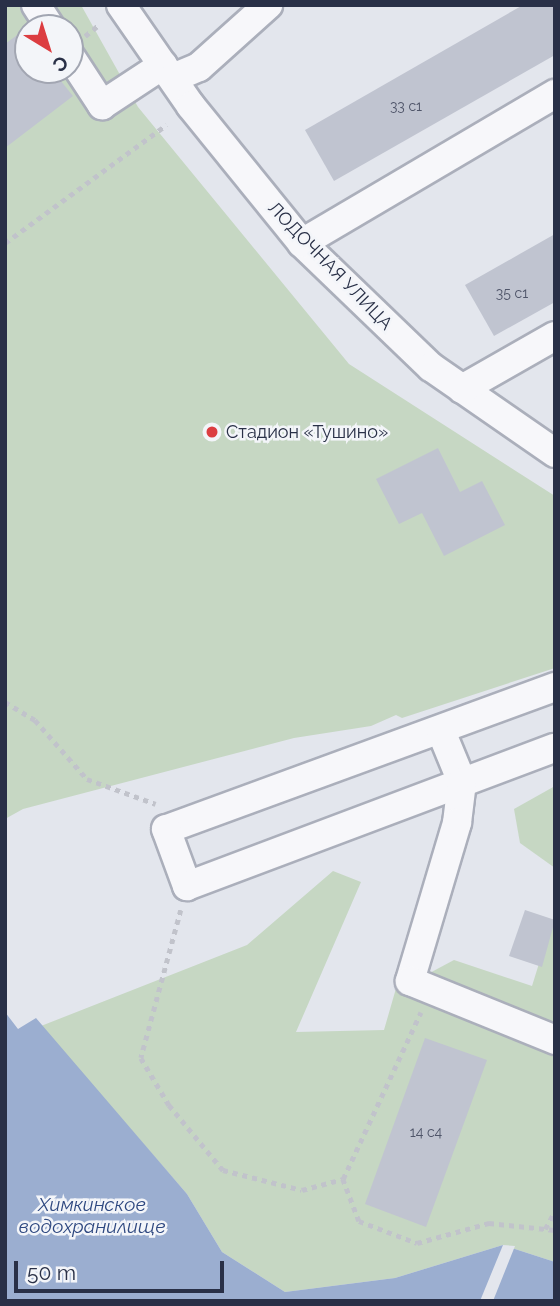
<!DOCTYPE html>
<html>
<head>
<meta charset="utf-8">
<style>
	body { margin:0 }
	#map { position:relative; width:560px; height:1306px; overflow:hidden; background:#e3e6ed; font-family:Raleway,sans-serif }
	div>[style] { position:absolute }
	.green>* { inset:0; background:#c6d7c3 }
	.water>* { inset:0; background:#9baed0 }
	.pier>* { inset:0; background:#e3e6ed }
	.building>* { inset:0; background:#c0c4d0 }
	.path>* { height:4.5px; margin-top:-2.25px; transform-origin:0; background:repeating-linear-gradient(90deg,#c1c3cb 0 5px,transparent 0 10px) }
	.roads { filter:drop-shadow(2px 0 #abafbb) drop-shadow(-2px 0 #abafbb) drop-shadow(0 2px #abafbb) drop-shadow(0 -2px #abafbb) }
	.minor>* { height:28px; margin:-14px; padding:0 14px; transform-origin:14px; border-radius:14px; background:#f7f7fa }
	.dots>* { width:19px; height:19px; translate:-50% -50%; box-sizing:border-box; border:4px solid #f3f5f9; border-radius:50% }
	span { translate:-50% -50%; white-space:nowrap; text-align:center; line-height:1.15; -webkit-text-stroke:5px #f3f5f9; paint-order:stroke }
	.number-label { font-size:14px; color:#4f5569 }
	.number-label span { -webkit-text-stroke-width:0 }
	.street-label { font-size:18px; color:#293047 }
	.poi-label { font-size:18px; color:#293047 }
	.left { translate:0 -50%; text-align:left }
	.water-label { font-size:19px; color:#2e4880; font-style:italic }
	.frame { position:absolute; inset:0; border:7px solid #293047; pointer-events:none }
	.north { position:absolute; left:14px; top:14px; width:70px; height:70px; box-sizing:border-box; background:#f3f5f9; border:2px solid #a2a6b2; border-radius:50%; rotate:142deg; font-size:19px; font-weight:700; line-height:28px; text-align:center; color:#293047 }
	.north::after { content:''; display:block; margin:auto; width:24px; height:32px; background:#dc3d41; clip-path:polygon(50% 0,100% 100%,50% 72%,0 100%) }
	.scale { position:absolute; left:14px; top:1261px; width:210px; height:32px; box-sizing:border-box; border:4px solid #293047; border-top:0; padding-left:9px; font-size:21px; line-height:24px; white-space:nowrap; color:#293047; -webkit-text-stroke:5px #f3f5f9; paint-order:stroke }
</style>
</head>
<body>
<div id="map">
	<div class="green">
		<div style="clip-path:polygon(evenodd,5px 5px,81px 5px,138px 107px,349px 364px,555px 496px,555px 668px,402px 718px,396px 715px,371px 726px,294px 738px,23px 809px,5px 819px,5px 5px,28px 28px,70px 28px,70px 70px,28px 70px,28px 28px)"></div>
		<div style="clip-path:polygon(555px 786px,555px 868px,520px 843px,514px 809px)"></div>
		<div style="clip-path:polygon(472px 814px,424px 976px,454px 960px,532px 986px,555px 912px,555px 1262px,503px 1245px,395px 1278px,285px 1292px,222px 1252px,187px 1194px,41px 1026px,247px 945px,333px 871px,361px 882px,296px 1032px,384px 1030px,440px 836px)"></div>
	</div>
	<div class="water">
		<div style="clip-path:polygon(5px 1012px,18px 1029px,36px 1018px,187px 1194px,222px 1252px,285px 1292px,395px 1278px,503px 1245px,555px 1262px,555px 1301px,5px 1301px)"></div>
	</div>
	<div class="pier">
		<div style="clip-path:polygon(503px 1245px,515px 1246px,493px 1301px,480px 1301px)"></div>
	</div>
	<div class="building">
		<div style="clip-path:polygon(523px 5px,555px 5px,555px 55px,334px 181px,305px 130px)"></div>
		<div style="clip-path:polygon(28px 27px,28px 70px,52px 70px,73px 96px,5px 148px,5px 44px)"></div>
		<div style="clip-path:polygon(555px 234px,555px 302px,494px 336px,465px 285px)"></div>
		<div style="clip-path:polygon(438px 448px,460px 492px,482px 481px,505px 525px,444px 556px,422px 513px,399px 524px,376px 479px)"></div>
		<div style="clip-path:polygon(525px 910px,555px 920px,542px 967px,509px 956px)"></div>
		<div style="clip-path:polygon(425px 1038px,487px 1060px,426px 1227px,365px 1204px)"></div>
	</div>
	<div class="path">
		<div style="left:85px;top:36px;width:19px;rotate:-39deg"></div>
		<div style="left:5px;top:243px;width:200px;rotate:-36.2deg"></div>
		<div style="left:5px;top:702px;width:35px;rotate:31deg"></div>
		<div style="left:35px;top:720px;width:79px;rotate:48.6deg"></div>
		<div style="left:87px;top:779px;width:73px;rotate:19.9deg"></div>
		<div style="left:181px;top:910px;width:153px;rotate:105.1deg"></div>
		<div style="left:141px;top:1058px;width:55px;rotate:59.2deg"></div>
		<div style="left:169px;top:1105px;width:85px;rotate:50.3deg"></div>
		<div style="left:223px;top:1170px;width:81px;rotate:14.2deg"></div>
		<div style="left:302px;top:1190px;width:42px;rotate:-15deg"></div>
		<div style="left:343px;top:1179px;width:45px;rotate:69.1deg"></div>
		<div style="left:359px;top:1221px;width:62px;rotate:20.8deg"></div>
		<div style="left:417px;top:1243px;width:75px;rotate:-15.5deg"></div>
		<div style="left:489px;top:1223px;width:66px;rotate:6.1deg"></div>
		<div style="left:343px;top:1179px;width:184px;rotate:-65deg"></div>
		<div style="left:545px;top:1229px;width:21px;rotate:-61deg"></div>
	</div>
	<div class="roads">
		<div class="minor">
			<div style="left:36px;top:5px;width:27px;rotate:57deg"></div>
			<div style="left:121px;top:5px;width:123px;rotate:55.3deg"></div>
			<div style="left:191px;top:106px;width:176px;rotate:51deg"></div>
			<div style="left:302px;top:243px;width:179px;rotate:43.9deg"></div>
			<div style="left:431px;top:367px;width:151px;rotate:34.7deg"></div>
			<div style="left:70px;top:56px;width:59px;rotate:56.9deg"></div>
			<div style="left:102px;top:105px;width:73px;rotate:-33.3deg"></div>
			<div style="left:173px;top:78px;width:28px;rotate:-23deg"></div>
			<div style="left:199px;top:67px;width:93px;rotate:-41.9deg"></div>
			<div style="left:302px;top:243px;width:294px;rotate:-30.5deg"></div>
			<div style="left:462px;top:389px;width:107px;rotate:-29.7deg"></div>
			<div style="left:555px;top:687px;width:414px;rotate:159.9deg"></div>
			<div style="left:166px;top:829px;width:61px;rotate:69.8deg"></div>
			<div style="left:187px;top:886px;width:393px;rotate:-20.6deg"></div>
			<div style="left:441px;top:731px;width:55px;rotate:67.6deg"></div>
			<div style="left:462px;top:782px;width:41px;rotate:97deg"></div>
			<div style="left:457px;top:823px;width:165px;rotate:106.6deg"></div>
			<div style="left:410px;top:981px;width:157px;rotate:22.1deg"></div>
		</div>
	</div>
	<div class="dots">
		<div style="left:212px;top:432px;background:#dc3d41"></div>
	</div>
	<div class="number-label">
		<span style="left:406px;top:106px">33 с1</span>
		<span style="left:512px;top:293px">35 с1</span>
		<span style="left:426px;top:1132px">14 с4</span>
	</div>
	<div class="street-label">
		<span style="left:330px;top:266px;rotate:46deg">ЛОДОЧНАЯ УЛИЦА</span>
	</div>
	<div class="poi-label">
		<span class="left" style="left:226px;top:432px">Стадион «Тушино»</span>
	</div>
	<div class="water-label">
		<span style="left:92px;top:1216px">Химкинское<br>водохранилище</span>
	</div>
	<div class="frame"></div>
	<div class="north">С</div>
	<div class="scale">50 m</div>
</div>
</body>
</html>
